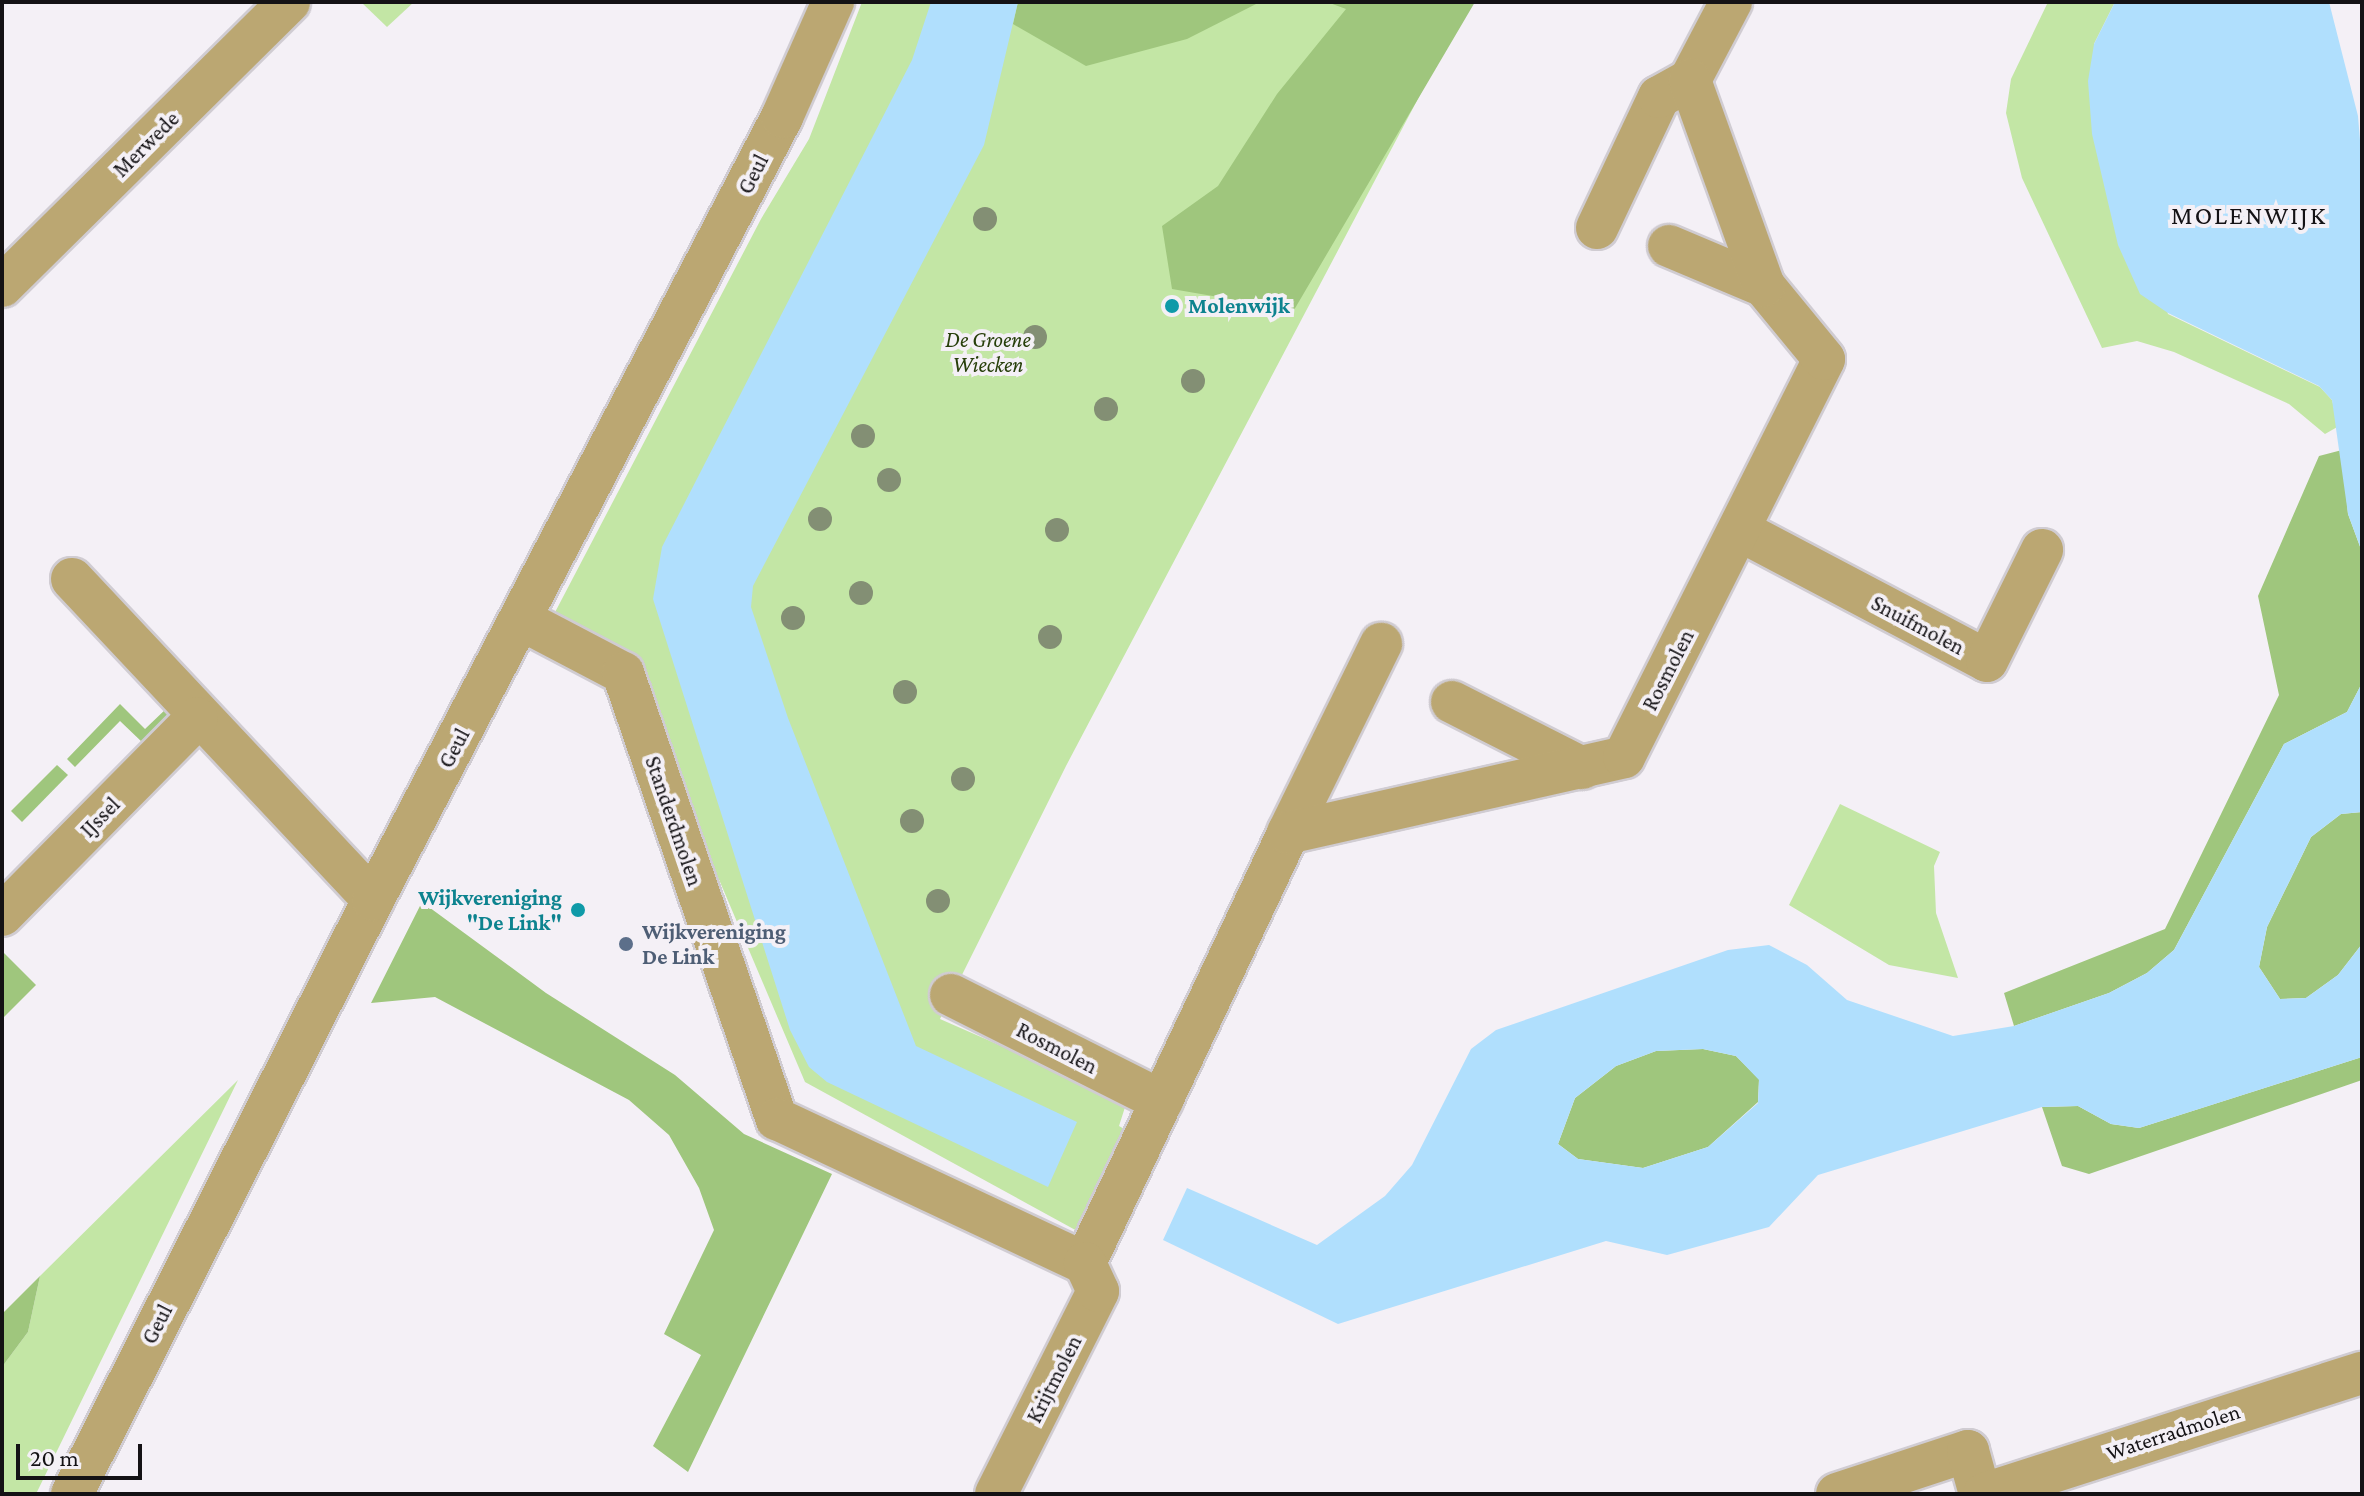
<!DOCTYPE html>
<html>
<head>
<meta charset="utf-8">
<style>
	body { margin:0 }
	#map { position:relative; width:2364px; height:1496px; overflow:hidden; background:#f4f0f6; font-family:"Crimson Pro",serif }
	div>[style] { position:absolute }
	.green>* { inset:0; background:#c3e6a5 }
	.forest>* { inset:0; background:#9fc67d }
	.water>* { inset:0; background:#b0dffd }
	.roads { filter:drop-shadow(2px 0 #d0ccd2) drop-shadow(-2px 0 #d0ccd2) drop-shadow(0 2px #d0ccd2) drop-shadow(0 -2px #d0ccd2) }
	.street>* { height:42px; margin:-21px; padding:0 21px; transform-origin:21px; border-radius:21px; background:#bba772 }
	.trees>* { width:24px; height:24px; margin:-12px; border-radius:50%; background:#838f74 }
	.dots>* { width:22px; height:22px; translate:-50% -50%; box-sizing:border-box; border:4px solid #f4f0f6; border-radius:50% }
	span { translate:-50% -50%; white-space:nowrap; text-align:center; line-height:1.15; -webkit-text-stroke:8px #f4f0f6; paint-order:stroke }
	.street-label { font-size:22px; color:#141215 }
	.culture-label { font-size:22px; color:#0d838f; font-weight:700 }
	.left { translate:0 -50%; text-align:left }
	.right { translate:-100% -50%; text-align:right }
	.park-label { font-size:22px; color:#273f0a; font-style:italic }
	.service-label { font-size:22px; color:#4e5e75; font-weight:700 }
	.quarter-label { font-size:26px; color:#141215; letter-spacing:2px }
	.frame { position:absolute; inset:0; border:4px solid #141215; pointer-events:none }
	.scale { position:absolute; left:16px; top:1444px; width:126px; height:36px; box-sizing:border-box; border:4px solid #141215; border-top:0; padding-left:10px; font-size:24px; line-height:28px; white-space:nowrap; color:#141215; -webkit-text-stroke:6px #f4f0f6; paint-order:stroke }
</style>
</head>
<body>
<div id="map">
	<div class="green">
		<div style="clip-path:polygon(361px 2px,414px 2px,387px 27px)"></div>
		<div style="clip-path:polygon(862px 2px,1469px 2px,1066px 766px,940px 1019px,1127px 1101px,1119px 1126px,1126px 1130px,1079px 1232px,805px 1082px,692px 816px,642px 664px,552px 618px,761px 219px,809px 139px)"></div>
		<div style="clip-path:polygon(2048px 2px,2115px 2px,2094px 44px,2168px 314px,2320px 387px,2332px 400px,2339px 426px,2325px 434px,2289px 404px,2174px 352px,2137px 341px,2102px 348px,2022px 178px,2006px 113px,2011px 79px)"></div>
		<div style="clip-path:polygon(1840px 804px,1940px 852px,1934px 866px,1936px 913px,1958px 978px,1889px 965px,1789px 905px)"></div>
		<div style="clip-path:polygon(238px 1080px,36px 1494px,2px 1494px,2px 1367px,28px 1332px,40px 1276px)"></div>
	</div>
	<div class="forest">
		<div style="clip-path:polygon(1018px 2px,1260px 2px,1187px 39px,1086px 66px,1013px 24px)"></div>
		<div style="clip-path:polygon(1327px 2px,1475px 2px,1294px 310px,1172px 289px,1162px 226px,1218px 186px,1277px 94px,1346px 9px)"></div>
		<div style="clip-path:polygon(2342px 450px,2348px 514px,2362px 552px,2362px 683px,2347px 712px,2284px 744px,2174px 950px,2147px 973px,2109px 993px,2014px 1026px,2004px 993px,2165px 929px,2279px 695px,2258px 596px,2319px 456px)"></div>
		<div style="clip-path:polygon(120px 704px,145px 729px,168px 707px,170px 715px,143px 743px,120px 721px,75px 767px,67px 759px)"></div>
		<div style="clip-path:polygon(57px 765px,68px 775px,22px 822px,11px 811px)"></div>
		<div style="clip-path:polygon(2362px 812px,2362px 944px,2338px 975px,2306px 998px,2280px 999px,2259px 967px,2267px 927px,2311px 837px,2341px 814px)"></div>
		<div style="clip-path:polygon(422px 902px,546px 993px,675px 1075px,744px 1134px,832px 1174px,688px 1472px,653px 1446px,701px 1355px,664px 1334px,714px 1230px,699px 1188px,669px 1135px,629px 1100px,435px 997px,371px 1003px)"></div>
		<div style="clip-path:polygon(2px 951px,36px 985px,2px 1019px)"></div>
		<div style="clip-path:polygon(1703px 1049px,1736px 1056px,1759px 1079px,1758px 1102px,1708px 1147px,1643px 1168px,1578px 1159px,1558px 1144px,1575px 1098px,1616px 1066px,1656px 1051px)"></div>
		<div style="clip-path:polygon(2362px 1057px,2362px 1080px,2089px 1174px,2062px 1166px,2042px 1107px,2078px 1106px,2111px 1124px,2139px 1128px)"></div>
		<div style="clip-path:polygon(40px 1276px,28px 1332px,2px 1367px,2px 1314px)"></div>
	</div>
	<div class="water">
		<div style="clip-path:polygon(931px 2px,1018px 2px,984px 145px,753px 586px,751px 607px,788px 718px,916px 1046px,1077px 1122px,1048px 1187px,827px 1082px,809px 1067px,790px 1030px,653px 599px,662px 547px,912px 60px)"></div>
		<div style="clip-path:polygon(2115px 2px,2329px 2px,2358px 116px,2362px 164px,2362px 552px,2348px 514px,2332px 400px,2319px 386px,2168px 313px,2140px 294px,2118px 245px,2092px 134px,2088px 81px,2094px 44px)"></div>
		<div style="clip-path:polygon(evenodd,2362px 683px,2362px 812px,2341px 814px,2311px 837px,2267px 927px,2259px 967px,2280px 999px,2306px 998px,2338px 975px,2362px 944px,2362px 1057px,2139px 1128px,2111px 1124px,2078px 1106px,2042px 1107px,1818px 1175px,1769px 1227px,1667px 1255px,1606px 1241px,1338px 1324px,1163px 1240px,1187px 1188px,1317px 1245px,1385px 1196px,1412px 1165px,1471px 1049px,1496px 1030px,1728px 950px,1769px 945px,1807px 965px,1847px 1000px,1953px 1036px,2014px 1026px,2109px 993px,2147px 973px,2174px 950px,2284px 744px,2347px 712px,2362px 683px,1703px 1049px,1736px 1056px,1759px 1080px,1758px 1103px,1708px 1147px,1643px 1168px,1578px 1159px,1558px 1144px,1575px 1098px,1616px 1066px,1656px 1051px,1703px 1049px)"></div>
	</div>
	<div class="roads">
		<div class="street">
			<div style="left:1597px;top:228px;width:145px;rotate:-64.7deg"></div>
			<div style="left:1659px;top:97px;width:35px;rotate:-29deg"></div>
			<div style="left:1690px;top:80px;width:88px;rotate:-62.3deg"></div>
			<div style="left:1669px;top:246px;width:103px;rotate:22.8deg"></div>
			<div style="left:2px;top:286px;width:404px;rotate:-44.7deg"></div>
			<div style="left:1739px;top:530px;width:280px;rotate:27.8deg"></div>
			<div style="left:1987px;top:661px;width:124px;rotate:-63.6deg"></div>
			<div style="left:72px;top:579px;width:440px;rotate:46.8deg"></div>
			<div style="left:522px;top:620px;width:114px;rotate:27.7deg"></div>
			<div style="left:623px;top:673px;width:472px;rotate:71deg"></div>
			<div style="left:777px;top:1119px;width:340px;rotate:25.1deg"></div>
			<div style="left:1452px;top:702px;width:146px;rotate:26.9deg"></div>
			<div style="left:1288px;top:833px;width:211px;rotate:-63.8deg"></div>
			<div style="left:2px;top:915px;width:277px;rotate:-45.3deg"></div>
			<div style="left:951px;top:995px;width:236px;rotate:26.7deg"></div>
			<div style="left:1085px;top:1263px;width:476px;rotate:-64.7deg"></div>
			<div style="left:1288px;top:833px;width:344px;rotate:-12.7deg"></div>
			<div style="left:1624px;top:757px;width:445px;rotate:-63.3deg"></div>
			<div style="left:1824px;top:359px;width:94px;rotate:-129.4deg"></div>
			<div style="left:1764px;top:286px;width:219px;rotate:-109.8deg"></div>
			<div style="left:72px;top:1494px;width:666px;rotate:-63.13deg"></div>
			<div style="left:373px;top:900px;width:883px;rotate:-62.42deg"></div>
			<div style="left:782px;top:117px;width:126px;rotate:-66.1deg"></div>
			<div style="left:996px;top:1494px;width:227px;rotate:-63.3deg"></div>
			<div style="left:1098px;top:1291px;width:31px;rotate:-115deg"></div>
			<div style="left:1837px;top:1494px;width:138px;rotate:-18.2deg"></div>
			<div style="left:1968px;top:1451px;width:45px;rotate:74.4deg"></div>
			<div style="left:1984px;top:1494px;width:397px;rotate:-17.8deg"></div>
		</div>
	</div>
	<div class="trees">
		<div style="left:985px;top:219px"></div>
		<div style="left:1035px;top:337px"></div>
		<div style="left:1193px;top:381px"></div>
		<div style="left:1106px;top:409px"></div>
		<div style="left:863px;top:436px"></div>
		<div style="left:889px;top:480px"></div>
		<div style="left:820px;top:519px"></div>
		<div style="left:1057px;top:530px"></div>
		<div style="left:861px;top:593px"></div>
		<div style="left:793px;top:618px"></div>
		<div style="left:1050px;top:637px"></div>
		<div style="left:905px;top:692px"></div>
		<div style="left:963px;top:779px"></div>
		<div style="left:912px;top:821px"></div>
		<div style="left:938px;top:901px"></div>
	</div>
	<div class="dots">
		<div style="left:1172px;top:306px;background:#0f9aa8"></div>
		<div style="left:578px;top:910px;background:#0f9aa8"></div>
		<div style="left:626px;top:944px;background:#5c6f8a"></div>
	</div>
	<div class="street-label">
		<span style="left:146px;top:144px;rotate:-45deg">Merwede</span>
		<span style="left:753px;top:174px;rotate:-63deg">Geul</span>
		<span style="left:1918px;top:625px;rotate:28deg">Snuifmolen</span>
		<span style="left:1668px;top:670px;rotate:-63deg">Rosmolen</span>
		<span style="left:454px;top:748px;rotate:-62deg">Geul</span>
		<span style="left:100px;top:817px;rotate:-46deg">IJssel</span>
		<span style="left:674px;top:821px;rotate:71deg">Standerdmolen</span>
		<span style="left:1057px;top:1048px;rotate:27deg">Rosmolen</span>
		<span style="left:157px;top:1324px;rotate:-63deg">Geul</span>
		<span style="left:1054px;top:1379px;rotate:-63deg">Krijtmolen</span>
		<span style="left:2173px;top:1432px;rotate:-18deg">Waterradmolen</span>
	</div>
	<div class="culture-label">
		<span class="left" style="left:1188px;top:306px">Molenwijk</span>
		<span class="right" style="left:562px;top:910px">Wijkvereniging<br>"De Link"</span>
	</div>
	<div class="park-label">
		<span style="left:988px;top:352px">De Groene<br>Wiecken</span>
	</div>
	<div class="service-label">
		<span class="left" style="left:642px;top:944px">Wijkvereniging<br>De Link</span>
	</div>
	<div class="quarter-label">
		<span style="left:2249px;top:216px">MOLENWIJK</span>
	</div>
	<div class="frame"></div>
	<div class="scale">20 m</div>
</div>
</body>
</html>
